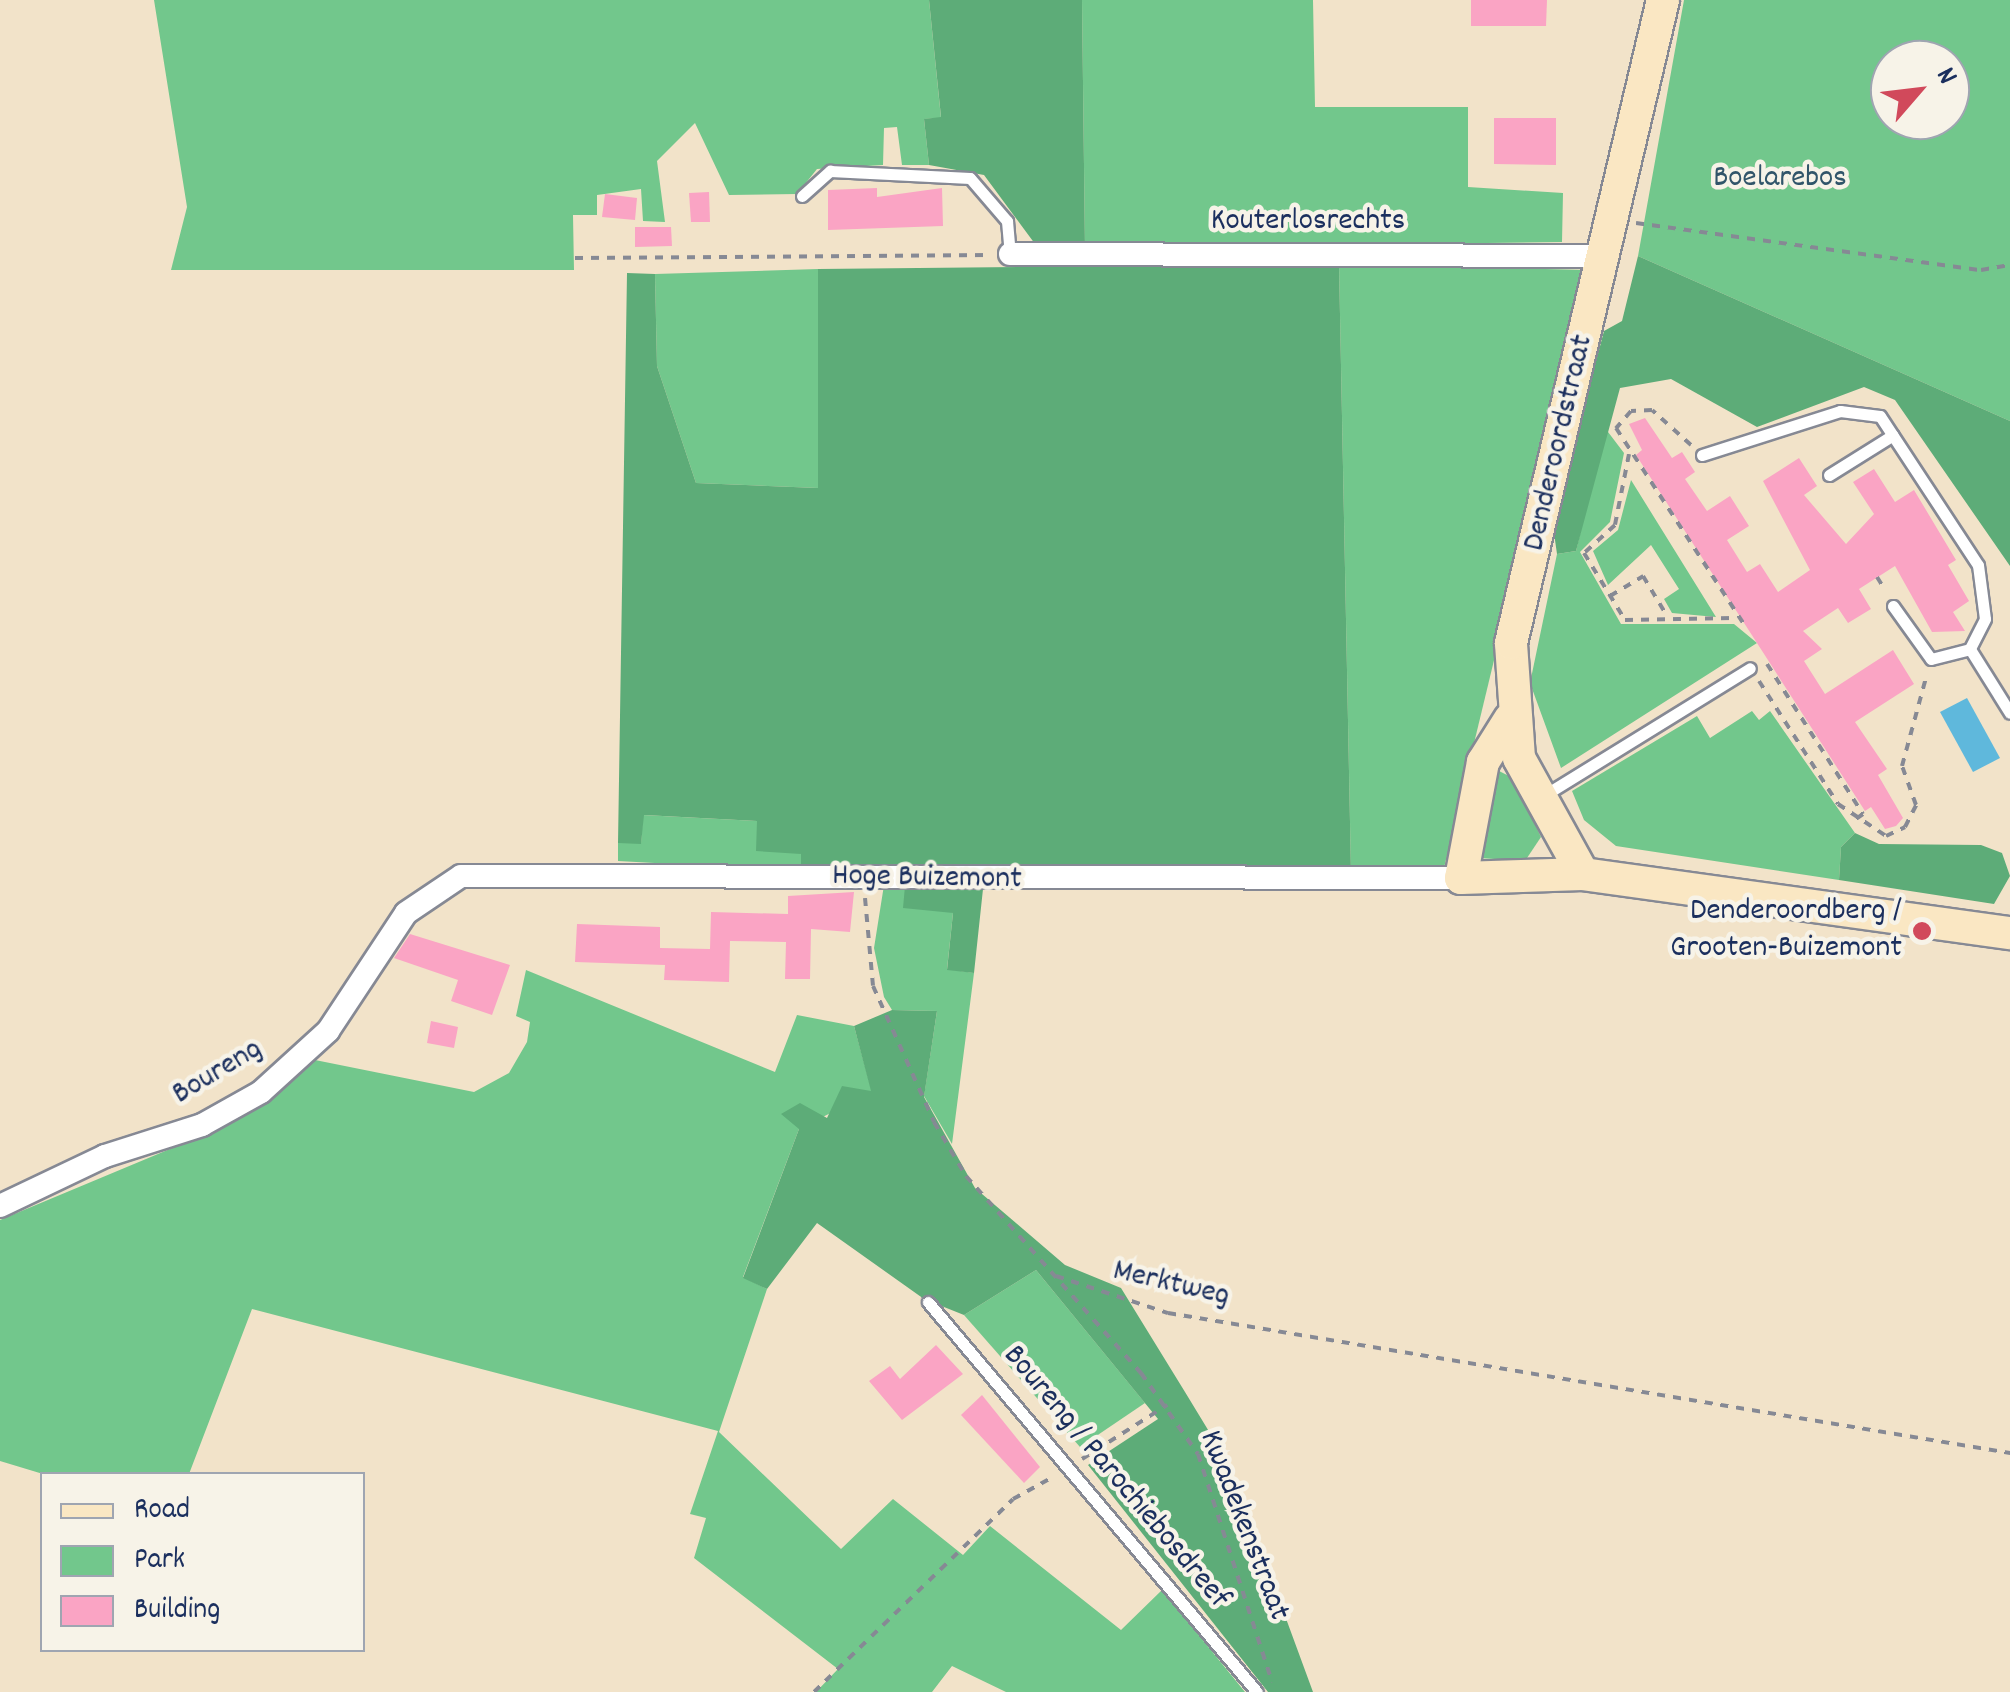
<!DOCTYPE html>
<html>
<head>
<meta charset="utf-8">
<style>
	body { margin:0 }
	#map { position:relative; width:2010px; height:1692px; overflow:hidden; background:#f2e3c9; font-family:Dekko,sans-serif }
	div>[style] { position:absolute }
	.green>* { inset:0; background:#72c78c }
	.forest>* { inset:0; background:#5dac78 }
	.water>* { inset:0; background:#5fb8dc }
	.building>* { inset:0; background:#faa4c4 }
	.path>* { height:4px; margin-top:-2px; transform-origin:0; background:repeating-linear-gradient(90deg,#868994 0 8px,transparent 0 16px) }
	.roads { filter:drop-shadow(2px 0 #868994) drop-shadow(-2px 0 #868994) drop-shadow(0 2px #868994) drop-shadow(0 -2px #868994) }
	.lane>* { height:11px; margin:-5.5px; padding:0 5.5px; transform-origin:5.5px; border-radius:5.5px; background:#fff }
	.street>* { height:22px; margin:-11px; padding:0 11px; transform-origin:11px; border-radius:11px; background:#fff }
	.secondary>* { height:32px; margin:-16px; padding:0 16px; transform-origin:16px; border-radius:16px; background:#fae7c3 }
	.dots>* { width:28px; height:28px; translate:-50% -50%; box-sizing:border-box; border:5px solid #f7f3e8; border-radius:50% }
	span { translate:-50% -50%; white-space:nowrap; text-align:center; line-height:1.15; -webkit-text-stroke:9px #f7f3e8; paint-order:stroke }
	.park-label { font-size:32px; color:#31556a }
	.street-label { font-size:32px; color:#1b2f5e }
	.poi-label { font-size:32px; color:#1b2f5e }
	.right { translate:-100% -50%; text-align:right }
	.legend { position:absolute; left:40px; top:1472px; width:325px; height:180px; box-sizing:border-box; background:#f7f3e8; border:2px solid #9fa5b1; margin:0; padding:12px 18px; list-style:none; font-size:30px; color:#1b2f5e }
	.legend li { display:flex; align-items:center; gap:20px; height:50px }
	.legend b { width:50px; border:2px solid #9fa5b1 }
	.north { position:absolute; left:1870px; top:40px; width:100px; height:100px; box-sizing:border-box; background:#f7f3e8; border:2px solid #9fa5b1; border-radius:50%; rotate:62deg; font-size:28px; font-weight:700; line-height:40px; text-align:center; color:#1b2f5e }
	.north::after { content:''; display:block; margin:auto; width:35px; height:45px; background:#d1495b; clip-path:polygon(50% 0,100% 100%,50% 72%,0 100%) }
</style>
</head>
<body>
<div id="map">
	<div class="green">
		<div style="clip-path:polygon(154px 0,929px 0,941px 118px,924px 119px,929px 165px,902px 165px,897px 127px,884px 128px,883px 165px,817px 169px,797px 194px,729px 195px,695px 123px,657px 161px,665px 222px,643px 221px,641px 189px,597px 195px,597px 215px,573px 215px,574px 270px,171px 270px,187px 207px)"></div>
		<div style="clip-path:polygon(1082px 0,1313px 0,1315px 107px,1468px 107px,1468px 187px,1563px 193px,1562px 242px,1085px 248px)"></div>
		<div style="clip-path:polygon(evenodd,1684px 0,2010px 0,2010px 421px,1638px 256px,1684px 0,1890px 60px,1950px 60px,1950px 120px,1890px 120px,1890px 60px)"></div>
		<div style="clip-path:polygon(1339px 264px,1588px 270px,1443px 872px,1351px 873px)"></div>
		<div style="clip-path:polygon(818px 269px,818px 488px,696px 483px,657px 366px,655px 274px)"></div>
		<div style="clip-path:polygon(1605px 428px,1624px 453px,1610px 522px,1580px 552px,1621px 624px,1734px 624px,1757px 643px,1561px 768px,1530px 683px,1557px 554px,1576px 551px)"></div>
		<div style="clip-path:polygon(1631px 480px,1716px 617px,1672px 613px,1664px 599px,1679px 589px,1651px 545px,1608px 585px,1593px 551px,1618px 530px)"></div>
		<div style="clip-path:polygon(1752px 711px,1759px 720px,1770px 711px,1855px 833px,1841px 847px,1839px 880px,1616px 846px,1584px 820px,1572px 791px,1697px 716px,1710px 738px)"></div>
		<div style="clip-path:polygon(1497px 770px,1513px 778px,1541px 837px,1525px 861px,1479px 858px)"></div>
		<div style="clip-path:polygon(643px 815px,757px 821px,801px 854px,801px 871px,618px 861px,618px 843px,641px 843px)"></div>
		<div style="clip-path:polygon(884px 885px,905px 886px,953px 913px,947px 969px,974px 973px,952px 1144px,924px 1096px,937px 1011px,892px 1010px,884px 997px,874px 948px)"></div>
		<div style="clip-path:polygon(526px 970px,775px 1072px,797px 1015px,854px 1026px,872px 1092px,799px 1129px,743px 1277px,767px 1289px,719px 1432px,841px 1549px,893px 1499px,963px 1555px,990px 1526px,1121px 1630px,1162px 1590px,1245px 1692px,1006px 1692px,952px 1666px,932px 1692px,816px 1692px,838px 1669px,694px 1558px,706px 1518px,690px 1514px,718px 1431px,252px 1309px,189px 1474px,43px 1474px,0 1461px,0 1220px,225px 1126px,315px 1060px,474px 1092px,509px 1073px,527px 1042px,530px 1022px,516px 1016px)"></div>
		<div style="clip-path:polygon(1036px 1270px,1145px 1403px,1080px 1447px,964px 1315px)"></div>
	</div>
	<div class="forest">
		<div style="clip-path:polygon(929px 0,1082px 0,1085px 248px,1038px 248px,984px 175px,929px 165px,924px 119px,941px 117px)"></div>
		<div style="clip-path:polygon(1638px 256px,2010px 421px,2010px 566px,1895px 400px,1864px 387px,1757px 427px,1671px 379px,1620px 388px,1576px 551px,1557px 554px,1553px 526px,1604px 331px,1622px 321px)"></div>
		<div style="clip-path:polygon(1339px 264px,1351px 873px,801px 871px,801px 854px,756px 851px,757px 821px,644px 815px,641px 844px,618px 843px,627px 273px,655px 274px,657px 366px,696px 483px,818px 488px,818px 269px)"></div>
		<div style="clip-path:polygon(1855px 833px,1879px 844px,1981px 845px,2002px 853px,2010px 876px,1994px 904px,1839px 880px,1841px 847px)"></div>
		<div style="clip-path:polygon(905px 886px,983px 889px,974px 973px,947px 970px,953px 913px,903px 908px)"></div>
		<div style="clip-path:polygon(892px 1010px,937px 1011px,924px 1097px,975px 1188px,1065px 1265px,1121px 1288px,1185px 1392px,1230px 1466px,1313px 1692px,1268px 1692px,1088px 1465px,1158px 1419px,1036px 1270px,964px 1315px,924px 1299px,817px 1223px,767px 1289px,743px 1278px,799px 1129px,781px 1114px,800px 1103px,827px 1118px,842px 1086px,871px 1091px,854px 1026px)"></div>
	</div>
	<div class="water">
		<div style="clip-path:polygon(1967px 698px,2000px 758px,1973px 772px,1940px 712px)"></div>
	</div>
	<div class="building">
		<div style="clip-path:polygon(1471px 0,1547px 0,1546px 26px,1471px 26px)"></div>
		<div style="clip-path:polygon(1494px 118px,1556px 118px,1556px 165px,1494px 164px)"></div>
		<div style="clip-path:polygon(877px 188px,877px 197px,942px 188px,943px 226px,828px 230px,828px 190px)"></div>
		<div style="clip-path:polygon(709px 192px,710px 222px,691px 222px,689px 193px)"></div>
		<div style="clip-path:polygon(605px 194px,637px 198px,635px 220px,602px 217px)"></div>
		<div style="clip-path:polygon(635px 227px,671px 227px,672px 246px,635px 247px)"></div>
		<div style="clip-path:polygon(1645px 418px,1672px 458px,1682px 452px,1695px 472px,1685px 479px,1707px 511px,1730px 496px,1749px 526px,1727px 540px,1747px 572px,1760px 564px,1778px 592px,1810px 570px,1763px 481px,1799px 458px,1817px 486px,1804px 495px,1846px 544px,1874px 514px,1853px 482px,1874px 469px,1895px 502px,1914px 490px,1956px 560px,1948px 565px,1969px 601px,1953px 612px,1965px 631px,1932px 632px,1895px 566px,1859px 589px,1871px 609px,1848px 623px,1838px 608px,1803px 631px,1822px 649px,1804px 661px,1825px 694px,1893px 650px,1914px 684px,1855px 722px,1887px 769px,1878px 775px,1903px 818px,1896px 826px,1885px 829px,1871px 807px,1865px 811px,1636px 455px,1642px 450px,1629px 424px)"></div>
		<div style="clip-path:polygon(854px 892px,850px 932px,811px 929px,810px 979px,785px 979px,786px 942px,730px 941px,729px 982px,664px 980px,665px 965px,575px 962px,577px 924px,660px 927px,660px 948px,710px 949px,711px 912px,788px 914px,788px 896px)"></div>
		<div style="clip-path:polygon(410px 934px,510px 965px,492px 1015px,451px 1001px,458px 980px,394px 958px)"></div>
		<div style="clip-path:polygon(431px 1021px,458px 1027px,454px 1048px,427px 1043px)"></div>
		<div style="clip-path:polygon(936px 1345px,963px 1374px,902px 1420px,869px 1381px,890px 1366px,900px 1379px)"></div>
		<div style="clip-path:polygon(982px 1395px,1040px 1467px,1024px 1483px,961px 1415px)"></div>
	</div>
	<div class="path">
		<div style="left:1636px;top:223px;width:348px;rotate:7.8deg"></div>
		<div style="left:1981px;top:270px;width:29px;rotate:-10deg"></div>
		<div style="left:575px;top:258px;width:416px;rotate:-0.4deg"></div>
		<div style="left:1691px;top:445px;width:52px;rotate:-138.1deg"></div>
		<div style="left:1652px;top:410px;width:21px;rotate:177deg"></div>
		<div style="left:1631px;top:411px;width:23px;rotate:131deg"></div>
		<div style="left:1616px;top:428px;width:233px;rotate:56.9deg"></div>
		<div style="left:1629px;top:454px;width:72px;rotate:101.2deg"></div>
		<div style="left:1615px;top:525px;width:42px;rotate:137.9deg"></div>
		<div style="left:1584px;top:553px;width:79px;rotate:58.5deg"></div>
		<div style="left:1625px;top:620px;width:108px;rotate:-1.1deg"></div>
		<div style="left:1877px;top:577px;width:15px;rotate:58deg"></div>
		<div style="left:1610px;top:596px;width:39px;rotate:-31deg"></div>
		<div style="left:1643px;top:576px;width:47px;rotate:59deg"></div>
		<div style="left:1767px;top:664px;width:178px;rotate:57.4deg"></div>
		<div style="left:1863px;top:814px;width:12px;rotate:145deg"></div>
		<div style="left:1759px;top:681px;width:146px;rotate:57.3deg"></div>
		<div style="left:1838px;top:804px;width:58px;rotate:33.7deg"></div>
		<div style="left:1886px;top:836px;width:21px;rotate:-25deg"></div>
		<div style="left:1905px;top:827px;width:25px;rotate:-63deg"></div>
		<div style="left:1916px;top:805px;width:41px;rotate:-109.7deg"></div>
		<div style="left:1902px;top:766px;width:95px;rotate:-74.8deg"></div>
		<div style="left:865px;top:898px;width:88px;rotate:84.8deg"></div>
		<div style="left:873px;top:986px;width:149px;rotate:65.8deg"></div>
		<div style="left:934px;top:1122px;width:63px;rotate:59.3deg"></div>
		<div style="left:966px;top:1176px;width:264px;rotate:48.4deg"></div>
		<div style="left:1141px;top:1373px;width:99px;rotate:54.9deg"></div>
		<div style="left:1198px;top:1454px;width:240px;rotate:72deg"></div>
		<div style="left:1056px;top:1276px;width:118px;rotate:18.3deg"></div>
		<div style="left:1168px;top:1313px;width:854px;rotate:9.44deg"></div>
		<div style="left:1082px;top:1459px;width:101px;rotate:-32.4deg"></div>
		<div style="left:814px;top:1692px;width:277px;rotate:-44.1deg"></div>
		<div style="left:1013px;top:1499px;width:46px;rotate:-28.8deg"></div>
	</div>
	<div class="roads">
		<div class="lane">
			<div style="left:802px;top:196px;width:38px;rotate:-42deg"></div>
			<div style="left:830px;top:171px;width:140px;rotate:2.9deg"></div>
			<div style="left:970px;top:178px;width:57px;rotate:49.3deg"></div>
			<div style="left:1007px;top:221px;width:33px;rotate:85deg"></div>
			<div style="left:1702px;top:455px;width:145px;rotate:-17.7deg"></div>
			<div style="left:1840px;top:411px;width:40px;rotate:7.1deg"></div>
			<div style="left:1880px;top:416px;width:178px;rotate:56.7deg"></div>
			<div style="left:1978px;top:565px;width:54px;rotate:82.6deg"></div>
			<div style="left:1985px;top:619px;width:34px;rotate:117deg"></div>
			<div style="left:1829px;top:475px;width:75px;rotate:-32deg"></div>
			<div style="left:1893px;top:606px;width:65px;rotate:54.4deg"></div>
			<div style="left:1931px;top:659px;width:40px;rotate:-14.4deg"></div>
			<div style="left:1970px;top:649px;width:75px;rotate:58deg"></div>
			<div style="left:1543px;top:796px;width:243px;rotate:-31.7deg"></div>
			<div style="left:928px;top:1302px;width:510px;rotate:49.85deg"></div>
		</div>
		<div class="street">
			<div style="left:1010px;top:254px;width:594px;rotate:0.19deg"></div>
			<div style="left:0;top:1206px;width:116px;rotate:-25.5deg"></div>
			<div style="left:105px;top:1156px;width:102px;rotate:-17.7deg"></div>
			<div style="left:202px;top:1125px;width:68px;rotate:-29.2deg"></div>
			<div style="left:261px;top:1092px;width:91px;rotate:-42.3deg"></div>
			<div style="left:328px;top:1031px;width:141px;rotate:-56.5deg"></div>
			<div style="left:406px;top:913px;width:66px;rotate:-33.9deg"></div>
			<div style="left:461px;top:876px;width:1000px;rotate:0.11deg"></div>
		</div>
		<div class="secondary">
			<div style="left:1510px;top:719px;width:51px;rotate:122.1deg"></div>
			<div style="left:1483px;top:762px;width:118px;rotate:100.7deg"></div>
			<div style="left:1461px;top:878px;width:122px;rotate:-1.9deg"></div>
			<div style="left:1583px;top:874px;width:431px;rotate:7.9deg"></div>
			<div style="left:1583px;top:874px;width:132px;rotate:-118.9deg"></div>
			<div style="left:1519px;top:758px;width:115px;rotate:-94deg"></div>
			<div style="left:1511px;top:643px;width:661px;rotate:-76.7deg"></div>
		</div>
	</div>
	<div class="dots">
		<div style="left:1922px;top:931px;background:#d1495b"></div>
	</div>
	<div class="park-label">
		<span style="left:1780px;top:179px">Boelarebos</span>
	</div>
	<div class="street-label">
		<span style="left:1308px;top:222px">Kouterlosrechts</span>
		<span style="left:1560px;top:443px;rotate:-77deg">Denderoordstraat</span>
		<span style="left:927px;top:879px;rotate:1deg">Hoge Buizemont</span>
		<span style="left:218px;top:1073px;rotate:-31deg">Boureng</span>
		<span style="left:1171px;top:1285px;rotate:13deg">Merktweg</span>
		<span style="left:1115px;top:1478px;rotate:50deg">Boureng / Parochiebosdreef</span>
		<span style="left:1243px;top:1526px;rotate:69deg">Kwadekenstraat</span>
	</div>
	<div class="poi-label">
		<span class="right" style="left:1902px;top:931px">Denderoordberg /<br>Grooten-Buizemont</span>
	</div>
	<ul class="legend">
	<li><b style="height:12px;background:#fae7c3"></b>Road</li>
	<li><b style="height:28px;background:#72c78c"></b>Park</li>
	<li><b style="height:28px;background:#faa4c4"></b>Building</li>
	</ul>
	<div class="north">N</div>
</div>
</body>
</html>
